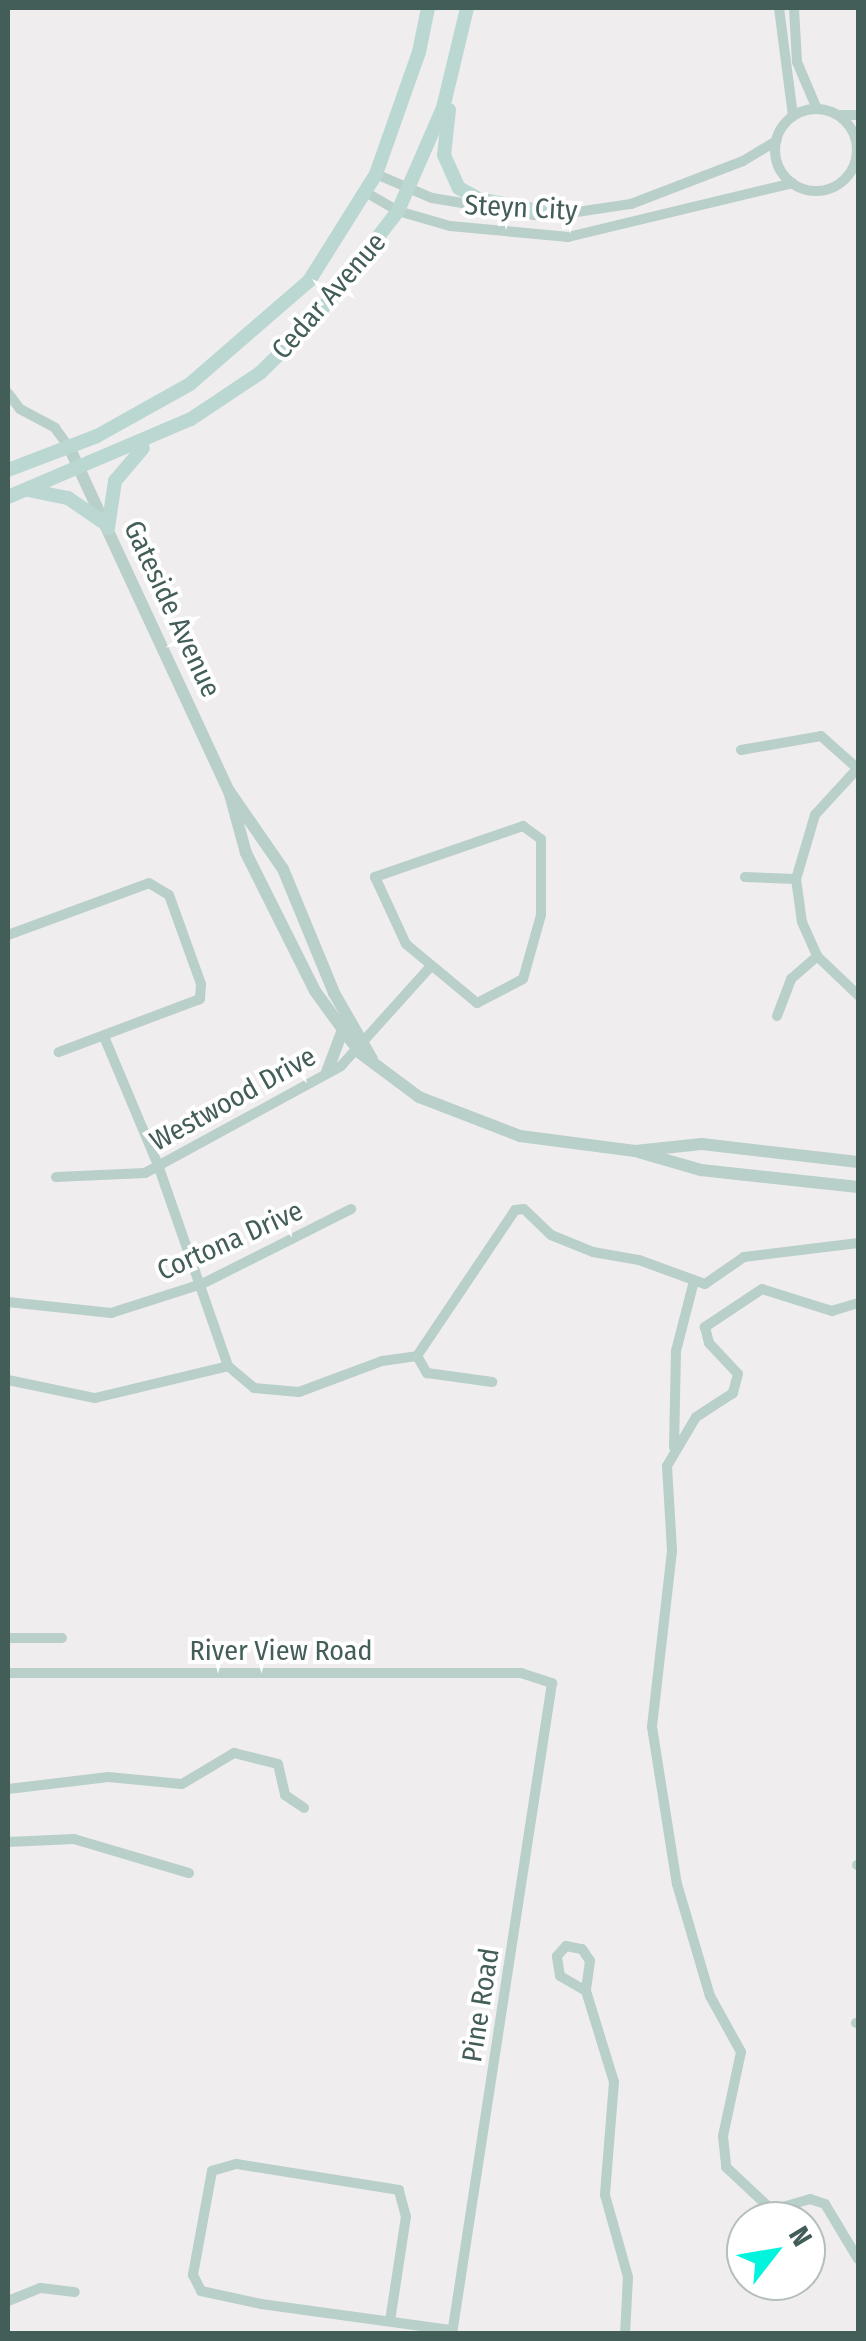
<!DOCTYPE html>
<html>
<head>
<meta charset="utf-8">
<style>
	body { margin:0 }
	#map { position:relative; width:866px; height:2341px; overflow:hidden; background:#f0edef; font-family:"Fira Sans Condensed",sans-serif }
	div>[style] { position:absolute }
	.minor>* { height:10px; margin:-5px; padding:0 5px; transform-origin:5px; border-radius:5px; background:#b9cfca }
	.minor>.ring { margin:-5px; padding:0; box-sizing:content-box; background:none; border:10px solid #b9cfca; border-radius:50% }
	.tertiary>* { height:12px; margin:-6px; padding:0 6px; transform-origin:6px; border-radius:6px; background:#b9cfca }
	.secondary>* { height:14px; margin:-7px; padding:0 7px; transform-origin:7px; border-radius:7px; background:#bbd7d2 }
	span { translate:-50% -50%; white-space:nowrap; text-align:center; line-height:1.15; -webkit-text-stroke:8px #fff; paint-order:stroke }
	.street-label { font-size:28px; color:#435d58 }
	.frame { position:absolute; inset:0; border:10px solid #435d58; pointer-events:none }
	.north { position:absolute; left:726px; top:2201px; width:100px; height:100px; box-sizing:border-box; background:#fff; border:2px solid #b4bebc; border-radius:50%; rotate:59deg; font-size:28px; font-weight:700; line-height:40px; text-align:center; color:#435d58 }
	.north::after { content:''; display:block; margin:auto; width:35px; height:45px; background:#03f4dd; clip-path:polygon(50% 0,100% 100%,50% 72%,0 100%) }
</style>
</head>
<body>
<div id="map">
	<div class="minor">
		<div style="left:779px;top:8px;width:109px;rotate:82.6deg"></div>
		<div style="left:794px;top:8px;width:54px;rotate:86.8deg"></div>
		<div style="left:797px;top:62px;width:51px;rotate:66.9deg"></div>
		<div class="ring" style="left:775px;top:109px;width:72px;height:72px"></div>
		<div style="left:838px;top:115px;width:20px"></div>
		<div style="left:376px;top:174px;width:61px;rotate:23.2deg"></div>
		<div style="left:432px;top:198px;width:104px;rotate:9.4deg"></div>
		<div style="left:367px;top:193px;width:36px;rotate:30deg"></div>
		<div style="left:398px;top:211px;width:54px;rotate:16.1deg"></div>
		<div style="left:450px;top:226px;width:119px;rotate:5.3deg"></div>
		<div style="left:568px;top:237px;width:231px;rotate:-13.5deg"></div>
		<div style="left:557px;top:215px;width:75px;rotate:-8.5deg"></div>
		<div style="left:631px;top:204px;width:120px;rotate:-21deg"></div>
		<div style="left:743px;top:161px;width:39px;rotate:-31deg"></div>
		<div style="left:8px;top:393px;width:20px;rotate:53deg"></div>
		<div style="left:20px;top:409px;width:40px;rotate:28deg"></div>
		<div style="left:55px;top:428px;width:24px;rotate:54deg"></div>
		<div style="left:741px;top:750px;width:81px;rotate:-9.9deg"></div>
		<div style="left:821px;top:736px;width:50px;rotate:41.7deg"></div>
		<div style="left:858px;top:768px;width:64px;rotate:132.5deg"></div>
		<div style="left:815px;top:815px;width:67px;rotate:106.5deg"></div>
		<div style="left:796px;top:879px;width:43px;rotate:82.1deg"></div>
		<div style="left:802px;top:922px;width:37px;rotate:66deg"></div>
		<div style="left:817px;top:956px;width:57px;rotate:43.6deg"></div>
		<div style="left:523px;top:826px;width:22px;rotate:36deg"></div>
		<div style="left:541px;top:839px;width:76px;rotate:90deg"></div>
		<div style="left:541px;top:915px;width:66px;rotate:105.7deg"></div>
		<div style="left:523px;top:979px;width:52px;rotate:152.4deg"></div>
		<div style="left:477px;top:1003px;width:92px;rotate:-140.3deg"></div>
		<div style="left:406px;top:944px;width:74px;rotate:-114.8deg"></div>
		<div style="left:375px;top:877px;width:157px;rotate:-19deg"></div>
		<div style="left:745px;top:877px;width:51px;rotate:2.2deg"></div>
		<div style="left:8px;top:935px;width:150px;rotate:-20.2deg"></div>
		<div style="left:149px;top:883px;width:23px;rotate:31deg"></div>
		<div style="left:169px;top:895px;width:95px;rotate:70.2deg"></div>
		<div style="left:201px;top:984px;width:15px;rotate:94deg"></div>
		<div style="left:200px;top:999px;width:151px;rotate:159.4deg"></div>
		<div style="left:777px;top:1016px;width:40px;rotate:-69deg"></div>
		<div style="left:791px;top:979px;width:35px;rotate:-41deg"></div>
		<div style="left:105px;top:1039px;width:137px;rotate:67.2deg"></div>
		<div style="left:158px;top:1165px;width:213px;rotate:70.8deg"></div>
		<div style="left:228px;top:1366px;width:34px;rotate:40deg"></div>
		<div style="left:254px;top:1388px;width:45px;rotate:5.1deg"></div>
		<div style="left:299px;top:1392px;width:89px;rotate:-20.5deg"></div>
		<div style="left:382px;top:1361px;width:35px;rotate:-8deg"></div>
		<div style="left:417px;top:1356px;width:176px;rotate:-56.1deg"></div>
		<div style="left:515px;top:1210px;width:9px;rotate:-6deg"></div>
		<div style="left:524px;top:1209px;width:37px;rotate:44deg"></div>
		<div style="left:551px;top:1235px;width:45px;rotate:22deg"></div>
		<div style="left:593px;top:1252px;width:47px;rotate:9.9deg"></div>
		<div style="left:639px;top:1260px;width:70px;rotate:20deg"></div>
		<div style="left:705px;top:1284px;width:47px;rotate:-34.7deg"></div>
		<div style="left:744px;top:1257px;width:115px;rotate:-7deg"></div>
		<div style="left:56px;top:1177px;width:89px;rotate:-2.6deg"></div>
		<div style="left:145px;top:1173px;width:223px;rotate:-28.6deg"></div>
		<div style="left:341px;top:1066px;width:133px;rotate:-48deg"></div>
		<div style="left:8px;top:1302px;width:104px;rotate:6.1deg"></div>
		<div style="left:111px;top:1313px;width:96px;rotate:-17.7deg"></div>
		<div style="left:202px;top:1284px;width:167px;rotate:-26.7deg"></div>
		<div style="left:858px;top:1303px;width:27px;rotate:163deg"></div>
		<div style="left:832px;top:1311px;width:73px;rotate:-162.6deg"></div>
		<div style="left:762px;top:1289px;width:69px;rotate:146.3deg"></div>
		<div style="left:705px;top:1327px;width:16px;rotate:76deg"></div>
		<div style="left:709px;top:1343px;width:42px;rotate:46.9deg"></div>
		<div style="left:738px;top:1374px;width:20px;rotate:105deg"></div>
		<div style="left:733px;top:1393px;width:44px;rotate:147deg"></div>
		<div style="left:696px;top:1417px;width:57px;rotate:120.6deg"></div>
		<div style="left:667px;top:1466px;width:85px;rotate:86.6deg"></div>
		<div style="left:672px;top:1551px;width:177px;rotate:96.5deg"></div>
		<div style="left:652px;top:1727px;width:159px;rotate:81deg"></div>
		<div style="left:677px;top:1884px;width:117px;rotate:73.6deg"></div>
		<div style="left:710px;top:1996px;width:64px;rotate:61deg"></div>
		<div style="left:741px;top:2052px;width:86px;rotate:102.1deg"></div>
		<div style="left:723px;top:2136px;width:31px;rotate:84deg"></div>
		<div style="left:726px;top:2167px;width:63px;rotate:43.1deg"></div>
		<div style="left:772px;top:2210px;width:40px;rotate:-16deg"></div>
		<div style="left:810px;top:2199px;width:16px;rotate:18deg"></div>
		<div style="left:825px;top:2204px;width:64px;rotate:59deg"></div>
		<div style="left:417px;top:1356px;width:20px;rotate:60deg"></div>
		<div style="left:427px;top:1373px;width:66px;rotate:7.9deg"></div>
		<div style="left:8px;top:1380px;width:89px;rotate:11.7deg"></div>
		<div style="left:95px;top:1398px;width:137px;rotate:-13.5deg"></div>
		<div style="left:674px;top:1447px;width:96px;rotate:-88.8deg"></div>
		<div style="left:676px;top:1351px;width:72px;rotate:-75.6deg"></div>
		<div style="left:8px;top:1638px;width:54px"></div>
		<div style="left:8px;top:1673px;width:513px"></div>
		<div style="left:521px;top:1673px;width:33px;rotate:18deg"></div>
		<div style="left:552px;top:1683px;width:659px;rotate:98.73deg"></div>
		<div style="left:8px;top:1789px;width:101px;rotate:-6.8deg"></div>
		<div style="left:108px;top:1777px;width:74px;rotate:5.4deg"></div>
		<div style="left:182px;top:1784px;width:61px;rotate:-30.8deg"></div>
		<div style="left:234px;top:1753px;width:45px;rotate:14deg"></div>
		<div style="left:278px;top:1764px;width:32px;rotate:77deg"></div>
		<div style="left:285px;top:1795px;width:23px;rotate:34deg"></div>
		<div style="left:8px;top:1842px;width:66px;rotate:-2.6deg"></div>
		<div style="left:74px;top:1839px;width:120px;rotate:16.5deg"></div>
		<div style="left:857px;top:1865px;width:1px"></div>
		<div style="left:586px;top:1991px;width:30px;rotate:-150deg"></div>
		<div style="left:560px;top:1976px;width:20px;rotate:-99deg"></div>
		<div style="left:557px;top:1956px;width:13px;rotate:-48deg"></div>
		<div style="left:566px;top:1946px;width:16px;rotate:11deg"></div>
		<div style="left:582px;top:1949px;width:14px;rotate:56deg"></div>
		<div style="left:590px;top:1961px;width:30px;rotate:98deg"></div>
		<div style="left:586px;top:1991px;width:95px;rotate:72.9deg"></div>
		<div style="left:614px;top:2082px;width:113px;rotate:94.6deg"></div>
		<div style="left:605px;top:2195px;width:85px;rotate:74.3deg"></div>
		<div style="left:628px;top:2277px;width:57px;rotate:93deg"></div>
		<div style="left:856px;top:2023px;width:2px"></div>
		<div style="left:8px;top:2301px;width:35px;rotate:-22deg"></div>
		<div style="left:41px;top:2288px;width:34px;rotate:7deg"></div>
		<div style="left:390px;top:2321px;width:105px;rotate:-81.3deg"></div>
		<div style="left:406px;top:2217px;width:28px;rotate:-105deg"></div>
		<div style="left:399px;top:2190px;width:165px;rotate:-170.9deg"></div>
		<div style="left:236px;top:2164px;width:25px;rotate:164deg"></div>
		<div style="left:212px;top:2171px;width:106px;rotate:100.4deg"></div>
		<div style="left:193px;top:2275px;width:18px;rotate:63deg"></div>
		<div style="left:201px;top:2291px;width:61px;rotate:12.2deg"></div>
		<div style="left:261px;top:2304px;width:193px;rotate:7.8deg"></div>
	</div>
	<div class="tertiary">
		<div style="left:69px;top:447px;width:379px;rotate:65.1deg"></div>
		<div style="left:229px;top:791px;width:95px;rotate:55.3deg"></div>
		<div style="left:283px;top:869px;width:134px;rotate:67.6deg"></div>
		<div style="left:334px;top:993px;width:76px;rotate:60.1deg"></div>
		<div style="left:229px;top:791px;width:64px;rotate:74.7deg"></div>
		<div style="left:246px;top:853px;width:154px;rotate:63.4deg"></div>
		<div style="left:315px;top:991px;width:77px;rotate:54deg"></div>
		<div style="left:360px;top:1053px;width:74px;rotate:36.7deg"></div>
		<div style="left:419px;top:1097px;width:108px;rotate:21.1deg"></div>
		<div style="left:520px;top:1136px;width:116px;rotate:7.4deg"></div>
		<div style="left:635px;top:1151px;width:69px;rotate:16.1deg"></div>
		<div style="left:701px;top:1170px;width:158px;rotate:6.2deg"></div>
		<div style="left:327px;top:1072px;width:43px;rotate:-69.4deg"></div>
		<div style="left:635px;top:1151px;width:67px;rotate:-6deg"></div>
		<div style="left:702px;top:1144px;width:157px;rotate:6.6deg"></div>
	</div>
	<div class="secondary">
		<div style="left:449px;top:110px;width:45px;rotate:96.3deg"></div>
		<div style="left:444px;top:155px;width:36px;rotate:66deg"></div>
		<div style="left:459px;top:188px;width:23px;rotate:29deg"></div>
		<div style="left:479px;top:199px;width:87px;rotate:11.3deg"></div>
		<div style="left:8px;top:470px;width:95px;rotate:-20.9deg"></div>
		<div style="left:97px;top:436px;width:107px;rotate:-29.2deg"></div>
		<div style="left:190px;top:384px;width:157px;rotate:-40.9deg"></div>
		<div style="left:309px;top:281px;width:126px;rotate:-57.9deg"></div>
		<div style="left:376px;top:174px;width:129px;rotate:-70.6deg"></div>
		<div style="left:419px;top:52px;width:45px;rotate:-78.4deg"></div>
		<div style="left:28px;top:490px;width:41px;rotate:11.3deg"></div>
		<div style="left:68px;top:498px;width:46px;rotate:34.4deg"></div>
		<div style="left:8px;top:497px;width:199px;rotate:-23.1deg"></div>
		<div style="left:191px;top:419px;width:83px;rotate:-33.7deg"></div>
		<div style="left:260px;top:373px;width:74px;rotate:-44.5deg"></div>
		<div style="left:313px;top:321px;width:139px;rotate:-52.3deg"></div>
		<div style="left:398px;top:211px;width:112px;rotate:-66.4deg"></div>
		<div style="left:443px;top:108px;width:103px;rotate:-76.5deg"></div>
		<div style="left:108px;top:528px;width:48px;rotate:-81.5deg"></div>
		<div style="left:115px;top:481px;width:43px;rotate:-49.7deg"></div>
	</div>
	<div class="street-label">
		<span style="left:521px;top:208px;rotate:3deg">Steyn City</span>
		<span style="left:329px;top:296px;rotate:-49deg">Cedar Avenue</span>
		<span style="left:172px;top:609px;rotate:65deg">Gateside Avenue</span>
		<span style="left:233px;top:1099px;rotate:-29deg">Westwood Drive</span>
		<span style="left:230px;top:1241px;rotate:-24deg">Cortona Drive</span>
		<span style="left:281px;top:1651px">River View Road</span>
		<span style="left:481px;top:2005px;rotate:-81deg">Pine Road</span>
	</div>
	<div class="frame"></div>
	<div class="north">N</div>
</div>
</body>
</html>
